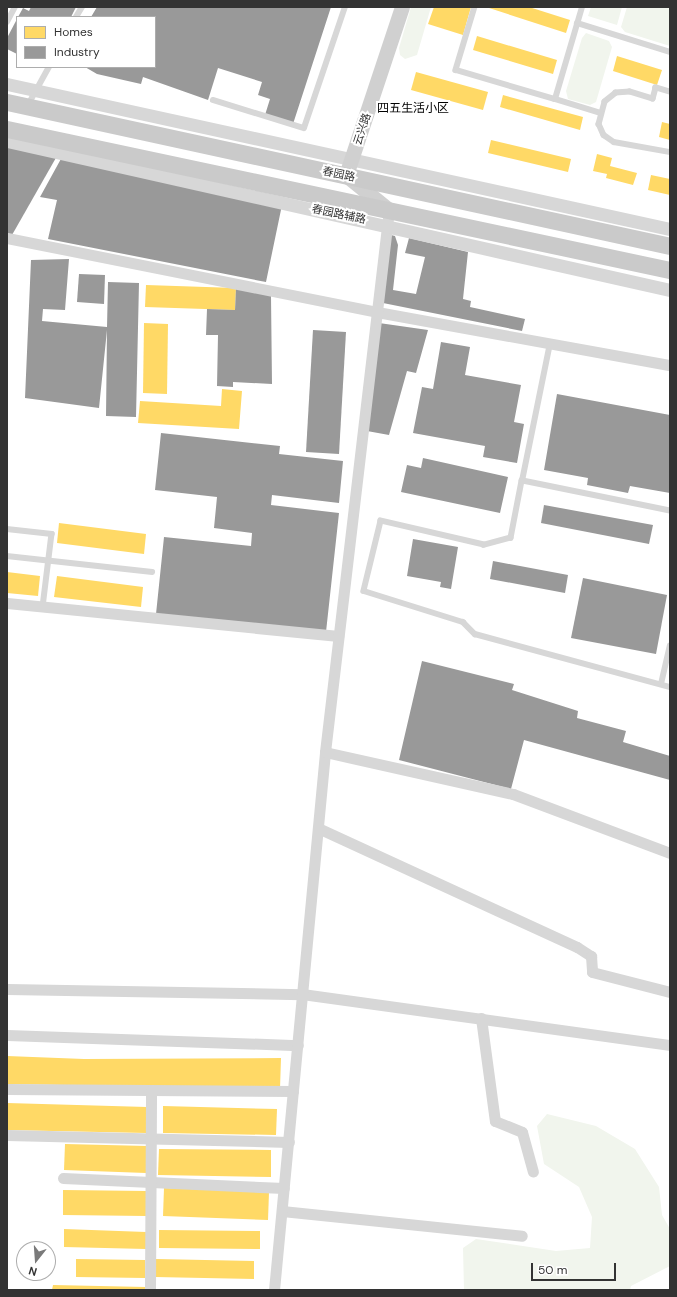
<!DOCTYPE html>
<html>
<head>
<meta charset="utf-8">
<style>
	body { margin:0 }
	#map { position:relative; width:677px; height:1297px; overflow:hidden; background:#fff; font-family:"DM Sans","Noto Sans SC",sans-serif }
	div>[style] { position:absolute }
	.green>* { inset:0; background:#f1f5ed }
	.homes>* { inset:0; background:#ffd966 }
	.industry>* { inset:0; background:#999 }
	.service>* { height:5.5px; margin:-2.75px; padding:0 2.75px; transform-origin:2.75px; border-radius:2.75px; background:#d7d7d7 }
	.minor>* { height:11px; margin:-5.5px; padding:0 5.5px; transform-origin:5.5px; border-radius:5.5px; background:#d7d7d7 }
	.tertiary>* { height:13px; margin:-6.5px; padding:0 6.5px; transform-origin:6.5px; border-radius:6.5px; background:#d7d7d7 }
	.secondary>* { height:15px; margin:-7.5px; padding:0 7.5px; transform-origin:7.5px; border-radius:7.5px; background:#d0d0d0 }
	.primary>* { height:17px; margin:-8.5px; padding:0 8.5px; transform-origin:8.5px; border-radius:8.5px; background:#cacaca }
	span { translate:-50% -50%; white-space:nowrap; text-align:center; line-height:1.15; -webkit-text-stroke:4px #fff; paint-order:stroke }
	.street-label { font-size:11px; color:#333 }
	.neighbourhood-label { font-size:12px; color:#000 }
	.frame { position:absolute; inset:0; border:8px solid #333; pointer-events:none }
	.legend { position:absolute; left:16px; top:16px; width:140px; height:52px; box-sizing:border-box; background:#fff; border:1px solid #adadad; margin:0; padding:5px 7px; list-style:none; font-size:12px; color:#333 }
	.legend li { display:flex; align-items:center; gap:8px; height:20px }
	.legend b { width:20px; border:1px solid #adadad }
	.north { position:absolute; left:16px; top:1241px; width:40px; height:40px; box-sizing:border-box; background:#fff; border:1px solid #adadad; border-radius:50%; rotate:197deg; font-size:11px; font-weight:700; line-height:16px; text-align:center; color:#333 }
	.north::after { content:''; display:block; margin:auto; width:14px; height:18px; background:#7a7a7a; clip-path:polygon(50% 0,100% 100%,50% 72%,0 100%) }
	.scale { position:absolute; left:531px; top:1263px; width:85px; height:18px; box-sizing:border-box; border:2px solid #333; border-top:0; padding-left:5px; font-size:12px; line-height:14px; white-space:nowrap; color:#333; -webkit-text-stroke:3px #fff; paint-order:stroke }
</style>
</head>
<body>
<div id="map">
	<div class="green">
		<div style="clip-path:polygon(411px 7px,431px 7px,417px 55px,405px 59px,400px 55px,399px 48px)"></div>
		<div style="clip-path:polygon(591px 7px,622px 7px,617px 25px,588px 16px)"></div>
		<div style="clip-path:polygon(627px 7px,670px 7px,670px 46px,625px 32px,621px 27px)"></div>
		<div style="clip-path:polygon(586px 33px,609px 41px,612px 47px,596px 102px,590px 105px,568px 99px,566px 91px,582px 38px)"></div>
		<div style="clip-path:polygon(547px 1114px,596px 1126px,635px 1149px,659px 1187px,662px 1215px,670px 1229px,670px 1266px,631px 1286px,630px 1290px,464px 1290px,463px 1248px,476px 1239px,556px 1251px,590px 1248px,592px 1217px,579px 1187px,544px 1164px,537px 1126px)"></div>
	</div>
	<div class="homes">
		<div style="clip-path:polygon(434px 7px,471px 7px,463px 35px,428px 24px)"></div>
		<div style="clip-path:polygon(486px 7px,529px 7px,570px 20px,566px 33px)"></div>
		<div style="clip-path:polygon(477px 36px,557px 60px,553px 74px,473px 50px)"></div>
		<div style="clip-path:polygon(617px 56px,662px 70px,657px 85px,613px 71px)"></div>
		<div style="clip-path:polygon(416px 72px,488px 92px,483px 110px,411px 90px)"></div>
		<div style="clip-path:polygon(503px 95px,583px 117px,580px 130px,500px 107px)"></div>
		<div style="clip-path:polygon(662px 122px,670px 124px,670px 140px,659px 137px)"></div>
		<div style="clip-path:polygon(491px 140px,571px 159px,568px 172px,488px 153px)"></div>
		<div style="clip-path:polygon(597px 154px,612px 158px,610px 166px,637px 173px,633px 185px,606px 178px,607px 174px,593px 171px)"></div>
		<div style="clip-path:polygon(651px 175px,670px 179px,670px 195px,648px 190px)"></div>
		<div style="clip-path:polygon(146px 285px,236px 288px,235px 310px,145px 307px)"></div>
		<div style="clip-path:polygon(144px 323px,168px 324px,167px 394px,143px 393px)"></div>
		<div style="clip-path:polygon(222px 389px,242px 391px,239px 429px,138px 423px,140px 401px,221px 406px)"></div>
		<div style="clip-path:polygon(59px 523px,146px 534px,144px 554px,57px 543px)"></div>
		<div style="clip-path:polygon(7px 572px,40px 576px,38px 596px,7px 593px)"></div>
		<div style="clip-path:polygon(57px 576px,143px 587px,141px 607px,54px 597px)"></div>
		<div style="clip-path:polygon(7px 1056px,84px 1059px,281px 1058px,280px 1089px,7px 1084px)"></div>
		<div style="clip-path:polygon(7px 1103px,147px 1107px,146px 1133px,7px 1130px)"></div>
		<div style="clip-path:polygon(163px 1106px,277px 1109px,276px 1135px,163px 1133px)"></div>
		<div style="clip-path:polygon(65px 1144px,147px 1146px,146px 1173px,64px 1170px)"></div>
		<div style="clip-path:polygon(159px 1149px,271px 1150px,271px 1177px,158px 1175px)"></div>
		<div style="clip-path:polygon(164px 1188px,269px 1192px,268px 1220px,163px 1216px)"></div>
		<div style="clip-path:polygon(63px 1190px,146px 1191px,146px 1216px,63px 1215px)"></div>
		<div style="clip-path:polygon(64px 1229px,146px 1232px,146px 1249px,64px 1247px)"></div>
		<div style="clip-path:polygon(159px 1230px,260px 1231px,260px 1249px,159px 1248px)"></div>
		<div style="clip-path:polygon(76px 1259px,145px 1260px,145px 1278px,76px 1277px)"></div>
		<div style="clip-path:polygon(156px 1259px,254px 1261px,254px 1279px,155px 1277px)"></div>
		<div style="clip-path:polygon(53px 1285px,146px 1287px,146px 1290px,52px 1290px)"></div>
	</div>
	<div class="industry">
		<div style="clip-path:polygon(31px 7px,76px 7px,71px 17px,18px 17px,23px 8px,29px 11px)"></div>
		<div style="clip-path:polygon(97px 7px,331px 7px,293px 124px,265px 115px,270px 99px,258px 95px,262px 82px,218px 68px,208px 100px,143px 77px,141px 84px,97px 74px,85px 67px,155px 67px,155px 17px,91px 17px)"></div>
		<div style="clip-path:polygon(17px 19px,17px 54px,7px 49px,7px 38px)"></div>
		<div style="clip-path:polygon(7px 146px,57px 156px,12px 235px,7px 233px)"></div>
		<div style="clip-path:polygon(62px 157px,282px 205px,266px 282px,48px 239px,57px 200px,40px 197px)"></div>
		<div style="clip-path:polygon(391px 235px,395px 236px,398px 245px,393px 290px,416px 294px,425px 257px,405px 253px,409px 238px,468px 252px,463px 299px,471px 301px,470px 307px,525px 319px,522px 331px,383px 303px)"></div>
		<div style="clip-path:polygon(69px 259px,65px 310px,43px 309px,42px 321px,107px 327px,108px 282px,139px 283px,136px 417px,106px 416px,107px 330px,99px 408px,25px 398px,31px 260px)"></div>
		<div style="clip-path:polygon(79px 274px,105px 275px,104px 304px,77px 302px)"></div>
		<div style="clip-path:polygon(236px 288px,271px 296px,272px 384px,233px 382px,233px 387px,217px 386px,218px 335px,206px 335px,207px 309px,235px 310px)"></div>
		<div style="clip-path:polygon(379px 323px,428px 330px,416px 373px,407px 371px,389px 435px,367px 431px)"></div>
		<div style="clip-path:polygon(313px 330px,346px 332px,339px 454px,306px 452px)"></div>
		<div style="clip-path:polygon(441px 342px,470px 347px,465px 375px,521px 385px,514px 422px,524px 424px,517px 463px,483px 457px,485px 446px,413px 433px,422px 387px,433px 389px)"></div>
		<div style="clip-path:polygon(557px 394px,670px 415px,670px 493px,630px 486px,628px 493px,587px 485px,588px 478px,544px 470px)"></div>
		<div style="clip-path:polygon(161px 433px,280px 446px,279px 454px,343px 461px,339px 503px,272px 495px,271px 505px,339px 513px,326px 632px,156px 614px,164px 537px,251px 546px,252px 533px,214px 528px,217px 497px,155px 490px)"></div>
		<div style="clip-path:polygon(423px 458px,508px 477px,500px 513px,401px 492px,407px 465px,421px 468px)"></div>
		<div style="clip-path:polygon(544px 505px,653px 525px,649px 544px,541px 523px)"></div>
		<div style="clip-path:polygon(413px 539px,458px 547px,451px 589px,440px 587px,441px 582px,407px 576px)"></div>
		<div style="clip-path:polygon(493px 561px,568px 575px,565px 593px,490px 579px)"></div>
		<div style="clip-path:polygon(583px 578px,667px 595px,656px 654px,571px 638px)"></div>
		<div style="clip-path:polygon(422px 661px,514px 684px,512px 690px,578px 711px,577px 718px,626px 731px,623px 742px,670px 756px,670px 780px,524px 740px,511px 789px,399px 760px)"></div>
	</div>
	<div class="service">
		<div style="left:475px;top:7px;width:66px;rotate:106.8deg"></div>
		<div style="left:456px;top:70px;width:103px;rotate:16.3deg"></div>
		<div style="left:555px;top:99px;width:96px;rotate:-73.6deg"></div>
		<div style="left:76px;top:17px;width:12px;rotate:-59deg"></div>
		<div style="left:7px;top:22px;width:17px;rotate:-62deg"></div>
		<div style="left:577px;top:23px;width:97px;rotate:17.3deg"></div>
		<div style="left:670px;top:92px;width:15px;rotate:-164deg"></div>
		<div style="left:656px;top:88px;width:11px;rotate:105deg"></div>
		<div style="left:653px;top:99px;width:24px;rotate:-163deg"></div>
		<div style="left:630px;top:92px;width:14px;rotate:176deg"></div>
		<div style="left:616px;top:93px;width:14px;rotate:141deg"></div>
		<div style="left:605px;top:102px;width:23px;rotate:105deg"></div>
		<div style="left:599px;top:124px;width:12px;rotate:66deg"></div>
		<div style="left:604px;top:135px;width:12px;rotate:35deg"></div>
		<div style="left:614px;top:142px;width:57px;rotate:10.1deg"></div>
		<div style="left:555px;top:99px;width:48px;rotate:16.9deg"></div>
		<div style="left:213px;top:100px;width:95px;rotate:17.1deg"></div>
		<div style="left:304px;top:128px;width:128px;rotate:-71.3deg"></div>
		<div style="left:28px;top:105px;width:43px;rotate:-61.1deg"></div>
		<div style="left:522px;top:481px;width:141px;rotate:-78.5deg"></div>
		<div style="left:670px;top:511px;width:151px;rotate:-168.5deg"></div>
		<div style="left:522px;top:481px;width:58px;rotate:100.9deg"></div>
		<div style="left:511px;top:538px;width:28px;rotate:165deg"></div>
		<div style="left:484px;top:545px;width:106px;rotate:-166.9deg"></div>
		<div style="left:381px;top:521px;width:72px;rotate:103.7deg"></div>
		<div style="left:364px;top:591px;width:104px;rotate:17.4deg"></div>
		<div style="left:463px;top:622px;width:17px;rotate:45deg"></div>
		<div style="left:475px;top:634px;width:202px;rotate:15.2deg"></div>
		<div style="left:7px;top:529px;width:45px;rotate:6.3deg"></div>
		<div style="left:52px;top:534px;width:74px;rotate:97deg"></div>
		<div style="left:7px;top:556px;width:146px;rotate:6.3deg"></div>
		<div style="left:661px;top:684px;width:39px;rotate:-77deg"></div>
	</div>
	<div class="minor">
		<div style="left:7px;top:238px;width:377px;rotate:11.3deg"></div>
		<div style="left:377px;top:312px;width:298px;rotate:10.3deg"></div>
		<div style="left:7px;top:603px;width:333px;rotate:5.7deg"></div>
		<div style="left:325px;top:752px;width:193px;rotate:12.6deg"></div>
		<div style="left:513px;top:794px;width:168px;rotate:20.6deg"></div>
		<div style="left:318px;top:828px;width:285px;rotate:24.7deg"></div>
		<div style="left:577px;top:947px;width:17px;rotate:33deg"></div>
		<div style="left:591px;top:956px;width:16px;rotate:86deg"></div>
		<div style="left:592px;top:972px;width:81px;rotate:14.4deg"></div>
		<div style="left:7px;top:989px;width:295px;rotate:1deg"></div>
		<div style="left:302px;top:994px;width:372px;rotate:7.9deg"></div>
		<div style="left:481px;top:1018px;width:104px;rotate:82.3deg"></div>
		<div style="left:495px;top:1121px;width:29px;rotate:22deg"></div>
		<div style="left:522px;top:1132px;width:41px;rotate:74.6deg"></div>
		<div style="left:7px;top:1035px;width:291px;rotate:2deg"></div>
		<div style="left:7px;top:1089px;width:286px;rotate:0.4deg"></div>
		<div style="left:7px;top:1135px;width:282px;rotate:1.4deg"></div>
		<div style="left:63px;top:1178px;width:221px;rotate:2.6deg"></div>
		<div style="left:282px;top:1211px;width:241px;rotate:5.9deg"></div>
		<div style="left:150px;top:1290px;width:200px;rotate:-89.7deg"></div>
		<div style="left:274px;top:1290px;width:540px;rotate:-84.58deg"></div>
		<div style="left:325px;top:752px;width:546px;rotate:-83.27deg"></div>
	</div>
	<div class="tertiary">
		<div style="left:7px;top:84px;width:679px;rotate:12.34deg"></div>
		<div style="left:7px;top:141px;width:680px;rotate:12.67deg"></div>
	</div>
	<div class="secondary">
		<div style="left:389px;top:210px;width:55px;rotate:-140.9deg"></div>
		<div style="left:346px;top:175px;width:177px;rotate:-71.6deg"></div>
	</div>
	<div class="primary">
		<div style="left:7px;top:102px;width:678px;rotate:12.25deg"></div>
		<div style="left:7px;top:129px;width:678px;rotate:12.01deg"></div>
	</div>
	<div class="street-label">
		<span style="left:362px;top:129px;rotate:-72deg">云兴路</span>
		<span style="left:339px;top:174px;rotate:12deg">春园路</span>
		<span style="left:339px;top:214px;rotate:12deg">春园路辅路</span>
	</div>
	<div class="neighbourhood-label">
		<span style="left:413px;top:109px">四五生活小区</span>
	</div>
	<div class="frame"></div>
	<ul class="legend">
	<li><b style="height:11px;background:#ffd966"></b>Homes</li>
	<li><b style="height:11px;background:#999"></b>Industry</li>
	</ul>
	<div class="north">N</div>
	<div class="scale">50 m</div>
</div>
</body>
</html>
